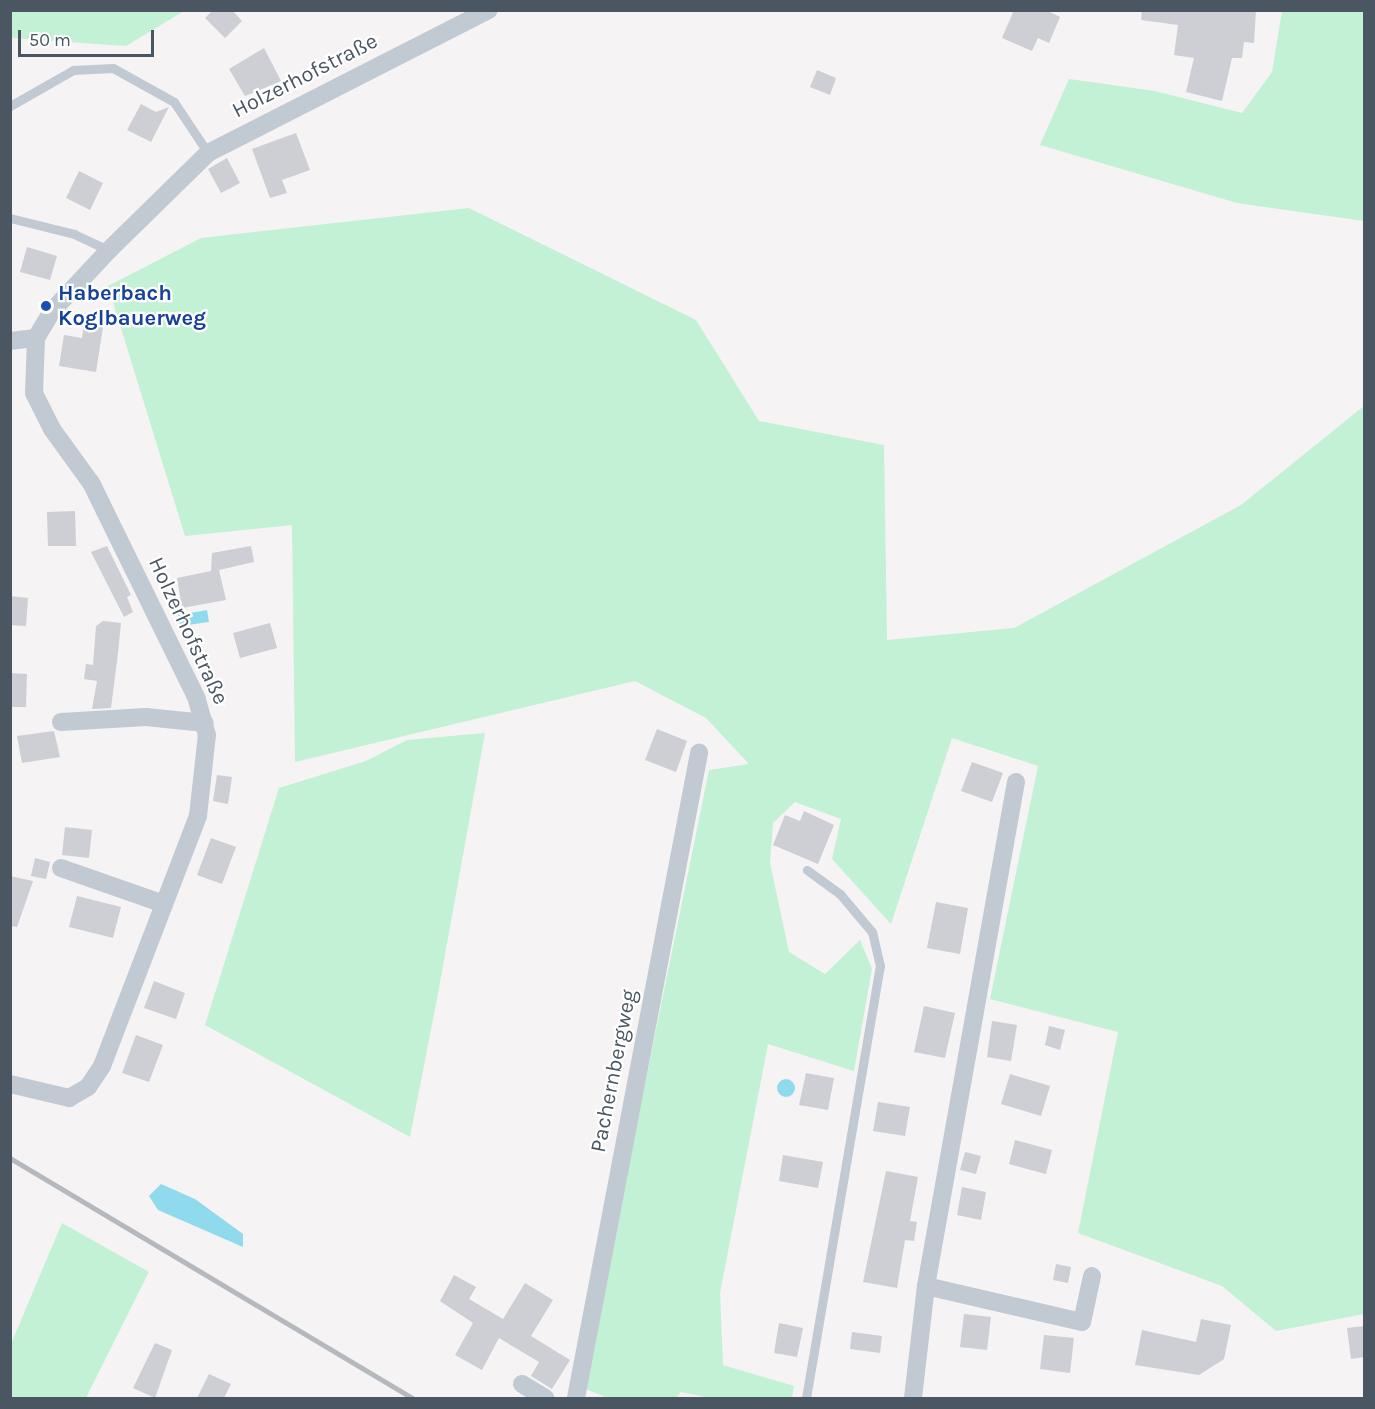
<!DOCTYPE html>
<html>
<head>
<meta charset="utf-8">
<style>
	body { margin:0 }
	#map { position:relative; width:1375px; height:1409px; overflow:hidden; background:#f5f3f3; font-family:Karla,sans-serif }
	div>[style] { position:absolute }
	.green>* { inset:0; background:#c3f1d5 }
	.water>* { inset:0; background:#90daee }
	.round { border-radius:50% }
	.building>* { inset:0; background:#cdcfd5 }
	.lane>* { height:9px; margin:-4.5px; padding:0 4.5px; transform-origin:4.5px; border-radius:4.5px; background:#c1cad2 }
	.street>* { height:18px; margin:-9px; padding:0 9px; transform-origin:9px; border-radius:9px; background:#c1cad2 }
	.rail>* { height:4.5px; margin:-2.25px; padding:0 2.25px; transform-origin:2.25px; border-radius:2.25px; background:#b5b8bd }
	.dots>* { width:16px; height:16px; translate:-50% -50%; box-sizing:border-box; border:3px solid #fff; border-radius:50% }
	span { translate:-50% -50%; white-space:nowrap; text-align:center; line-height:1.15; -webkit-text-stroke:4.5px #fff; paint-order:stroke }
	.street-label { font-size:22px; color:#4a5661 }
	.transit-label { font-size:22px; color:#164399; font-weight:700 }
	.left { translate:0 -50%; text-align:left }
	.frame { position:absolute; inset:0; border:12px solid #4a5661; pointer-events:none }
	.scale { position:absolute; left:18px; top:30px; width:136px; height:27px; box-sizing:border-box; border:3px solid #4a5661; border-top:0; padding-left:8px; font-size:18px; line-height:21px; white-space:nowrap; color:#4a5661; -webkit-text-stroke:4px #fff; paint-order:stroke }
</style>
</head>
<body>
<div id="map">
	<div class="green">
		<div style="clip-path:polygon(10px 11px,11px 10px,184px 11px,126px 46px,11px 38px)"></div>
		<div style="clip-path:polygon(1282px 11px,1364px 11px,1364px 221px,1237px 203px,1040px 145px,1069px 79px,1155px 91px,1242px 113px,1272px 72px)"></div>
		<div style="clip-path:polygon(469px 208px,696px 320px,759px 421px,884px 445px,887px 640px,1014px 628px,1241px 505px,1364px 406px,1364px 1314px,1276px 1331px,1222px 1286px,1078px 1233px,1118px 1032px,990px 999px,1038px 766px,952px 738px,891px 924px,832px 859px,841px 819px,795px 802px,773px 823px,770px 863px,789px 952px,825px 974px,860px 940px,872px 969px,854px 1071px,768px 1044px,720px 1293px,723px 1365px,794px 1386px,792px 1398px,710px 1398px,681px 1392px,676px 1398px,608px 1398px,583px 1388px,709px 770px,749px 764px,706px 718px,635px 681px,295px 762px,292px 525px,185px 536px,108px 286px,201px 238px)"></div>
		<div style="clip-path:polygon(485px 733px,437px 999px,410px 1137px,205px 1025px,279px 788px,366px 761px,407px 740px)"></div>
		<div style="clip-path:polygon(62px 1223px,149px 1272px,86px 1398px,11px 1398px,11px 1344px)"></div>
	</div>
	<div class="water">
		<div style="clip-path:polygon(207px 610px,209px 622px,180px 626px,178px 615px)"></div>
		<div class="round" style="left:777px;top:1079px;width:18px;height:18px"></div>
		<div style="clip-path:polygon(161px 1184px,195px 1199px,243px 1234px,243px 1247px,158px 1210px,149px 1196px)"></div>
	</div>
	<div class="building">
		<div style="clip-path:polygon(213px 10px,232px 10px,242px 21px,225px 38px,205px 18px)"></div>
		<div style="clip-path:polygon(1014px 10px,1046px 10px,1060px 17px,1049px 43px,1038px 38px,1032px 51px,1002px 38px)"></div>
		<div style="clip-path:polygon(1142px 10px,1256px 10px,1254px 43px,1244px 42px,1242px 58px,1232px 58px,1222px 101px,1186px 92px,1194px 58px,1174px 55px,1178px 25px,1141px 20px)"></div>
		<div style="clip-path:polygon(264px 48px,281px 81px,245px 96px,229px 69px)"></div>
		<div style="clip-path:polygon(817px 70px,836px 78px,830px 95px,810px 87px)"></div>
		<div style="clip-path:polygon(141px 104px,156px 112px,169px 107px,151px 142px,127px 130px)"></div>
		<div style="clip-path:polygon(296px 133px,310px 170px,282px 180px,287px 193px,270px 198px,252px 149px)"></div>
		<div style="clip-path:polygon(227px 158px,240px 183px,221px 193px,208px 169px)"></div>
		<div style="clip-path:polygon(79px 171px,103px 183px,90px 210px,66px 198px)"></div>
		<div style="clip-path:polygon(27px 247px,57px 256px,50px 280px,20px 272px)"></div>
		<div style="clip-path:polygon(84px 324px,103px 327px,96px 372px,59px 366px,64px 335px,82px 338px)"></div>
		<div style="clip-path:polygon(75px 511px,76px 546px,48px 546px,47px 512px)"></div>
		<div style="clip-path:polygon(107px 546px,131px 595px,127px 597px,133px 612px,124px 617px,91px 552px)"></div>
		<div style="clip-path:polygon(251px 546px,254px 562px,219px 570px,226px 600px,182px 608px,177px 578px,211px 571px,212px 553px)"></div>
		<div style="clip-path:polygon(10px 596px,28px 598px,26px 626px,10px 625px)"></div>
		<div style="clip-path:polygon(103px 621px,121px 623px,118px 653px,111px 708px,92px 709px,97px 681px,84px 679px,86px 664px,93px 665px,96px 626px)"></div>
		<div style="clip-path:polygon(270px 623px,277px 648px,240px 658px,233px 633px)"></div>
		<div style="clip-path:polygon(10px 673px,27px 674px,26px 707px,10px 707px)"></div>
		<div style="clip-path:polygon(657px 729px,687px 741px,676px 772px,645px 760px)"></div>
		<div style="clip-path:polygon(54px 731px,60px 757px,22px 763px,17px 736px)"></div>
		<div style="clip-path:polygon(972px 762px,1003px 773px,992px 802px,961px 791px)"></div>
		<div style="clip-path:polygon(217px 775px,232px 777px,228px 804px,213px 801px)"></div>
		<div style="clip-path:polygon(804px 811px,834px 825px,818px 864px,773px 845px,785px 815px,800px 821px)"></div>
		<div style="clip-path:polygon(65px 827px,92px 830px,89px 858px,62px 855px)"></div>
		<div style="clip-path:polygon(211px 838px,236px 847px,222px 884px,197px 875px)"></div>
		<div style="clip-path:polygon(35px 858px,50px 862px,46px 879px,31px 876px)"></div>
		<div style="clip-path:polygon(10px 876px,33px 881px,17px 927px,10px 926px)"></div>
		<div style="clip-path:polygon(77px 896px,121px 907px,113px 938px,69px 927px)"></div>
		<div style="clip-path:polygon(936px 902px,968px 908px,960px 954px,927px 948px)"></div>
		<div style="clip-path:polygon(154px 981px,185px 993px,176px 1019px,144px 1008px)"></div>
		<div style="clip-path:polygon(924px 1006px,955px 1013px,945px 1058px,914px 1052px)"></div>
		<div style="clip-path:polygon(992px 1021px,1017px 1025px,1011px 1061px,987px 1057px)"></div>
		<div style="clip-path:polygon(1049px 1026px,1065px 1030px,1060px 1050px,1045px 1045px)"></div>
		<div style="clip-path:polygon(136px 1035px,163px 1045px,149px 1082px,122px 1073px)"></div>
		<div style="clip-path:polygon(806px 1073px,834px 1078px,828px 1110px,799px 1105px)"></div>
		<div style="clip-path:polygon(1010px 1074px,1050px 1086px,1041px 1116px,1001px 1104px)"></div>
		<div style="clip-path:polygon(878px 1102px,910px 1107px,905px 1136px,873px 1131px)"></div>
		<div style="clip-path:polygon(1015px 1140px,1052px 1150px,1046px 1174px,1009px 1164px)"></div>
		<div style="clip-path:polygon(965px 1152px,981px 1156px,976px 1174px,960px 1170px)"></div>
		<div style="clip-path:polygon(783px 1155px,823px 1162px,818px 1188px,779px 1181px)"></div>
		<div style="clip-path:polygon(886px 1171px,918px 1177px,910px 1221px,917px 1222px,914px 1241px,905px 1240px,897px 1288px,863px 1282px)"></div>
		<div style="clip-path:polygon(962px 1187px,986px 1192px,981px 1220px,957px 1215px)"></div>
		<div style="clip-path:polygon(1056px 1264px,1071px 1267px,1068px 1283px,1053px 1280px)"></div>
		<div style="clip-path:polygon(454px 1275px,476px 1287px,469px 1299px,503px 1319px,525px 1283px,553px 1300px,531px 1336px,570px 1360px,552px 1389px,531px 1376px,539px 1362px,499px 1338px,482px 1370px,455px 1355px,473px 1323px,440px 1301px)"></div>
		<div style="clip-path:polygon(964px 1314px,991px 1317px,987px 1350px,960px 1347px)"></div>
		<div style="clip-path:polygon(1201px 1319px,1231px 1325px,1224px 1359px,1199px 1375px,1135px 1365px,1142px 1330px,1196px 1342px)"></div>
		<div style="clip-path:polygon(779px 1323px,803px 1328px,797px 1357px,774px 1353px)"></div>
		<div style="clip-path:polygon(1365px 1326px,1365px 1357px,1351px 1359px,1347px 1328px)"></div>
		<div style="clip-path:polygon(852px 1332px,882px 1336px,880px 1353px,850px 1349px)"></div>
		<div style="clip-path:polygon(1044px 1335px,1074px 1338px,1070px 1373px,1040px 1369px)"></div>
		<div style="clip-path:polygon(155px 1343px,172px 1350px,155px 1398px,133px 1388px)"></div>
		<div style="clip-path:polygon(209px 1374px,231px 1384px,224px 1398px,197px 1398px)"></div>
	</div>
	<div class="lane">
		<div style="left:10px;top:106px;width:73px;rotate:-29.7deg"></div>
		<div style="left:73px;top:70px;width:40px;rotate:-2.9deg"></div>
		<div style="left:113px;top:68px;width:70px;rotate:29.1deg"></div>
		<div style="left:174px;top:102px;width:61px;rotate:56.3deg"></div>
		<div style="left:10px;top:218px;width:66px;rotate:14deg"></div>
		<div style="left:74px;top:234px;width:38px;rotate:25deg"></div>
		<div style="left:806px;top:1398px;width:438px;rotate:-80.3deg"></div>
		<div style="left:880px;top:966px;width:35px;rotate:-103deg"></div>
		<div style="left:872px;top:932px;width:50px;rotate:-130.1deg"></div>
		<div style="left:840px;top:894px;width:41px;rotate:-144deg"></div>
	</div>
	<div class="street">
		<div style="left:10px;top:341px;width:26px;rotate:-7deg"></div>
		<div style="left:61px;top:722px;width:85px;rotate:-3.4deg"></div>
		<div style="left:146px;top:717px;width:59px;rotate:5.8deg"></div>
		<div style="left:61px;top:868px;width:109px;rotate:19.3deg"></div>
		<div style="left:10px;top:1084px;width:61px;rotate:13.3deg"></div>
		<div style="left:69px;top:1098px;width:22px;rotate:-30deg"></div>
		<div style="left:88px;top:1087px;width:25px;rotate:-56deg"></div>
		<div style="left:102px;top:1066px;width:268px;rotate:-69deg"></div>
		<div style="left:198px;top:816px;width:81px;rotate:-83.7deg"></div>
		<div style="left:207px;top:735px;width:37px;rotate:-106deg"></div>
		<div style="left:197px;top:699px;width:241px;rotate:-116.1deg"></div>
		<div style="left:91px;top:483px;width:67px;rotate:-125.8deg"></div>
		<div style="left:52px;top:429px;width:40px;rotate:-116.6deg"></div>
		<div style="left:34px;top:393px;width:55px;rotate:-87.9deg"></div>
		<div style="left:36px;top:338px;width:33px;rotate:-59deg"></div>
		<div style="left:53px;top:310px;width:82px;rotate:-47deg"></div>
		<div style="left:109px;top:250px;width:139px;rotate:-44.4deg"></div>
		<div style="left:208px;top:153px;width:315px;rotate:-27deg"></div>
		<div style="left:926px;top:1286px;width:160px;rotate:13deg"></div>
		<div style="left:1082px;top:1322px;width:47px;rotate:-77.7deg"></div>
		<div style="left:522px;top:1384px;width:27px;rotate:31deg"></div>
		<div style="left:576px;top:1398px;width:657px;rotate:-79.2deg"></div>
		<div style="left:913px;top:1398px;width:113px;rotate:-83.4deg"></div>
		<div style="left:926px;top:1286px;width:512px;rotate:-79.88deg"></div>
	</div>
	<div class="rail">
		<div style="left:10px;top:1158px;width:469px;rotate:30.8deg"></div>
	</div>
	<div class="dots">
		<div style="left:46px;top:306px;background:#1a4fb4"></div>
	</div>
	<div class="street-label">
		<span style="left:305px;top:76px;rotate:-27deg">Holzerhofstraße</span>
		<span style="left:188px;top:631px;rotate:65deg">Holzerhofstraße</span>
		<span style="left:614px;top:1071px;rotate:-79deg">Pachernbergweg</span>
	</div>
	<div class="transit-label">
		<span class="left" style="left:58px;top:306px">Haberbach<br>Koglbauerweg</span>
	</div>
	<div class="frame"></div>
	<div class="scale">50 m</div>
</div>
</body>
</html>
